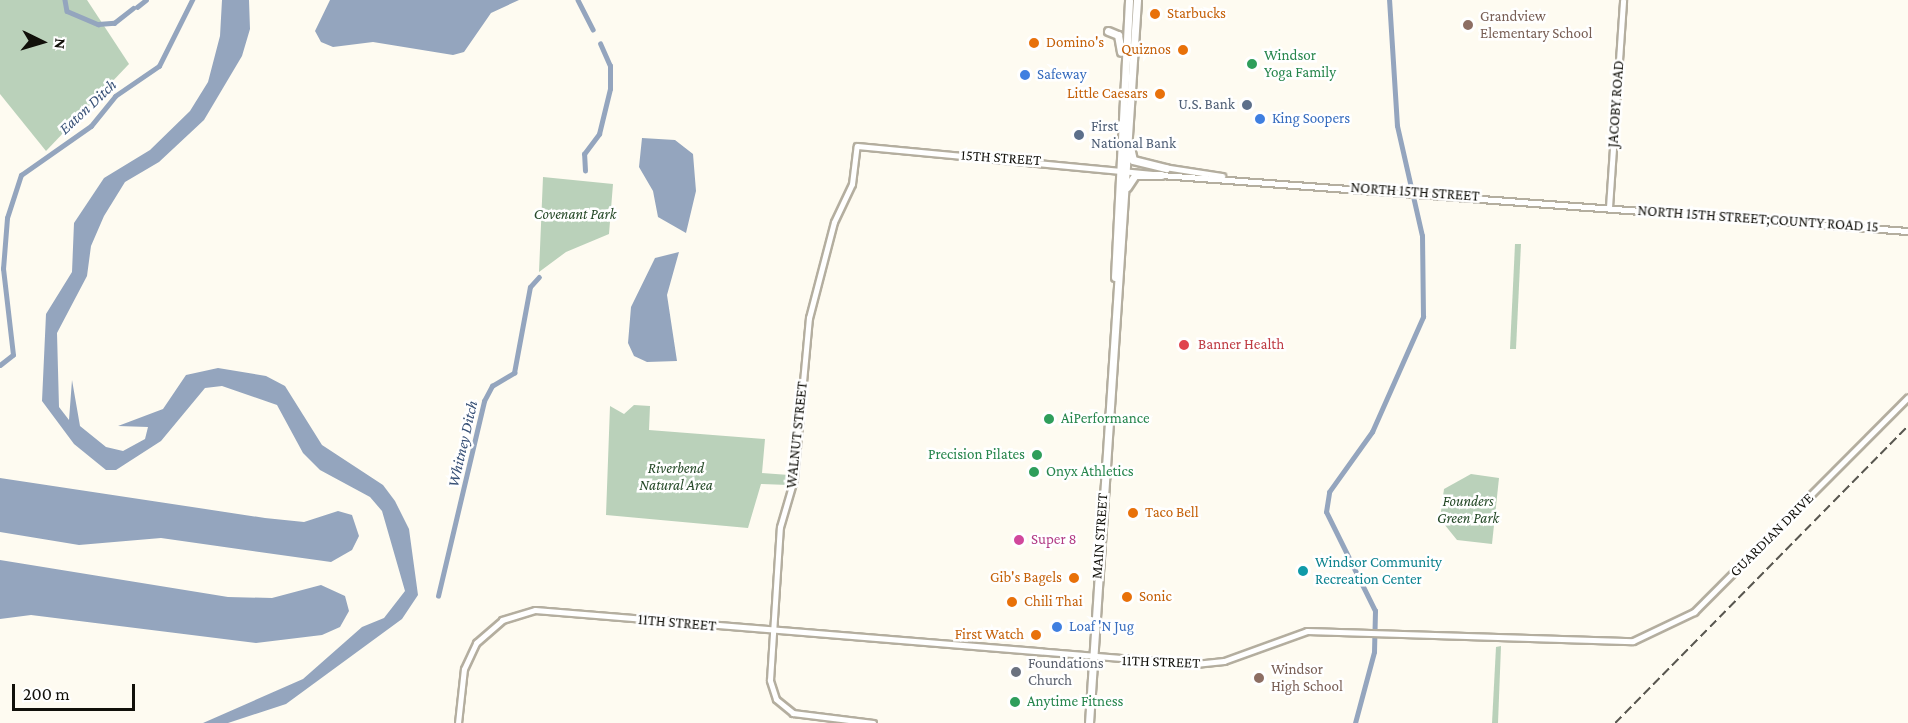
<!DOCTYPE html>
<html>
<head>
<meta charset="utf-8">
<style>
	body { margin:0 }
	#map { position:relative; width:1908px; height:723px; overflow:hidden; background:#fefbf1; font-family:"Crimson Pro",serif }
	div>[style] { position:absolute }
	.green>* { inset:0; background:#bad1ba }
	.water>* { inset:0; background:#94a5be }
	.canal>* { height:4.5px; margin:-2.25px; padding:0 2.25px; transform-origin:2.25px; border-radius:2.25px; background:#94a5be }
	.roads { filter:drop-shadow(2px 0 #b4ae9f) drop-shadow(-2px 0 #b4ae9f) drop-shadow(0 2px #b4ae9f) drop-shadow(0 -2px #b4ae9f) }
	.tertiary>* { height:5px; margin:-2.5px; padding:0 2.5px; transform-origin:2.5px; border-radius:2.5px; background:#fff }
	.primary>* { height:7px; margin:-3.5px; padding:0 3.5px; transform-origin:3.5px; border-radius:3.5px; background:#fff }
	.rail>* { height:1.5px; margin-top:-0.75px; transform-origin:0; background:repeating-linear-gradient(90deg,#58564f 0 9px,transparent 0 13.5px) }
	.dots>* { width:16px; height:16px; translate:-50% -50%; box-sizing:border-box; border:3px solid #fff; border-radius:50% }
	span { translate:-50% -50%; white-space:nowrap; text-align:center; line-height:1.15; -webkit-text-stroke:5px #fff; paint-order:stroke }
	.food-label { font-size:15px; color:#c56008 }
	.left { translate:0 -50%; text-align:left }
	.right { translate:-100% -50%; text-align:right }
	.education-label { font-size:15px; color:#785e54 }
	.leisure-label { font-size:15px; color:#27864d }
	.shop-label { font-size:15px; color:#366cbe }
	.street-label { font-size:15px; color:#11100a }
	.service-label { font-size:15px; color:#4e5e75 }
	.park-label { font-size:15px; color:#254927; font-style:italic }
	.health-label { font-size:15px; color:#be3a42 }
	.hotel-label { font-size:15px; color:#b23c85 }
	.culture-label { font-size:15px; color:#0d838f }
	.worship-label { font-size:15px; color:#5b616d }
	.water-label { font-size:16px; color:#375076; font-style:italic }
	.north { position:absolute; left:12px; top:12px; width:60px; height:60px; -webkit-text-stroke:4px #fff; paint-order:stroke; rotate:95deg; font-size:16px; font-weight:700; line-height:24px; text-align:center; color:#11100a }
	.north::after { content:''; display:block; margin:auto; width:21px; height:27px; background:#11100a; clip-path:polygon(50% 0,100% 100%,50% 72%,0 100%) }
	.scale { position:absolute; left:12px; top:684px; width:123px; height:27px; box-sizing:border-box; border:3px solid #11100a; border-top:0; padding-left:8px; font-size:18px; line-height:21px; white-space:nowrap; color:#11100a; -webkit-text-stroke:4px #fff; paint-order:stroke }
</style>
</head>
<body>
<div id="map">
	<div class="green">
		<div style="clip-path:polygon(0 0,87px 0,129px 64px,46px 151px,0 94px)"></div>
		<div style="clip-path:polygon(543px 177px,613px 184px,609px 234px,566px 252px,539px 272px)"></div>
		<div style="clip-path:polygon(1515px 244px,1521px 244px,1516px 349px,1510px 349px)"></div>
		<div style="clip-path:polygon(634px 405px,650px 406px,649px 430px,765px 439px,762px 473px,789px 475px,788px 485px,761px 484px,748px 528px,606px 515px,610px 406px,624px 414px)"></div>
		<div style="clip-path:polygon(1471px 474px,1499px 478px,1492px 544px,1457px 540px,1440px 519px,1444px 489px)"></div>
		<div style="clip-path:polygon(1501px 646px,1498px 723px,1492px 723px,1496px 647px)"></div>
	</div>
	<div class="water">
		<div style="clip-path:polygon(222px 0,249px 0,250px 29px,242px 56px,204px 120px,159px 162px,125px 182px,104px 216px,91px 246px,87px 276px,57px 333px,59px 407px,69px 420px,72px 380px,80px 426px,106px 447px,123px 451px,145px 439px,148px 427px,118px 426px,163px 409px,186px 375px,218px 368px,266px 376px,285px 386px,322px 445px,383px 485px,395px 501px,409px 529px,418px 595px,402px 619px,286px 704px,228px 723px,203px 723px,303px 679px,362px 627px,384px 618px,405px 591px,382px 511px,370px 497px,320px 470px,303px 453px,277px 405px,222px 386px,205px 388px,161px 441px,116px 470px,106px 470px,74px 444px,42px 401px,46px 314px,72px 272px,74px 223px,104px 178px,150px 150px,190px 111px,208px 82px,220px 36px)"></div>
		<div style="clip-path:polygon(330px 0,519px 0,491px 13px,464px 52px,453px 55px,373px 42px,333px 47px,321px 42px,315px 31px)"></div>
		<div style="clip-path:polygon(642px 138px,675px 140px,693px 154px,696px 191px,686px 233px,658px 217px,653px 191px,639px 167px)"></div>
		<div style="clip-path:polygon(679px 252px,667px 295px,677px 361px,647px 362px,634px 356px,628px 343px,631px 307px,655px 258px)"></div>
		<div style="clip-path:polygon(0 478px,265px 518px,304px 522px,338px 511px,352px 515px,359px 536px,352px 550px,331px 562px,161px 538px,79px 545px,0 532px)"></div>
		<div style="clip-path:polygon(0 560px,228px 597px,272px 598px,321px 585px,345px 596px,349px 611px,340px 627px,322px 635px,256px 643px,31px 615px,0 619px)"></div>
	</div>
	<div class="canal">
		<div style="left:65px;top:0;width:11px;rotate:80deg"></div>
		<div style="left:67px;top:11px;width:34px;rotate:23deg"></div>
		<div style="left:98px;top:24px;width:16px;rotate:-4deg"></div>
		<div style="left:114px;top:23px;width:24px;rotate:-38deg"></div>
		<div style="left:578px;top:0;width:33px;rotate:63deg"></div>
		<div style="left:137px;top:7px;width:11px;rotate:-38deg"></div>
		<div style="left:585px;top:171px;width:17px;rotate:-93deg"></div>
		<div style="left:584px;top:154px;width:25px;rotate:-53deg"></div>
		<div style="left:599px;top:134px;width:46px;rotate:-76.3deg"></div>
		<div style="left:610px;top:89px;width:23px;rotate:-90deg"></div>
		<div style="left:610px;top:66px;width:24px;rotate:-114deg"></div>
		<div style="left:0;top:365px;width:16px;rotate:-38deg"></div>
		<div style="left:13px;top:355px;width:87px;rotate:-96.6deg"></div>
		<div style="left:3px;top:269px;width:51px;rotate:-85.5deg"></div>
		<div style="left:7px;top:218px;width:45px;rotate:-72deg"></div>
		<div style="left:21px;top:175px;width:85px;rotate:-35deg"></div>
		<div style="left:91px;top:126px;width:38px;rotate:-51deg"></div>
		<div style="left:115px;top:96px;width:53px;rotate:-34.3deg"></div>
		<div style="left:159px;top:66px;width:74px;rotate:-63.4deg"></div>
		<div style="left:438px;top:596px;width:200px;rotate:-76.7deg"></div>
		<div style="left:484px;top:401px;width:17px;rotate:-62deg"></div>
		<div style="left:492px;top:386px;width:26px;rotate:-31deg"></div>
		<div style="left:514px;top:373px;width:87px;rotate:-79.5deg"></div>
		<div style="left:530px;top:287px;width:13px;rotate:-48deg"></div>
		<div style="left:1355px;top:723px;width:73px;rotate:-75deg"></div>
		<div style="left:1374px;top:652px;width:41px;rotate:-88.6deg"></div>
		<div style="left:1375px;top:611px;width:110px;rotate:-116.3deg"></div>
		<div style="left:1326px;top:512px;width:20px;rotate:-81deg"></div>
		<div style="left:1329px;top:492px;width:74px;rotate:-54.4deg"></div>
		<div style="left:1372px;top:432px;width:126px;rotate:-66.1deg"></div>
		<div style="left:1423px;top:317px;width:81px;rotate:-90.7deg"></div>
		<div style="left:1422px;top:236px;width:113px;rotate:-102.8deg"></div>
		<div style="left:1397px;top:126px;width:126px;rotate:-93.6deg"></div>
	</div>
	<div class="roads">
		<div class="tertiary">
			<div style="left:1164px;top:167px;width:59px;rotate:8.8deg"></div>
			<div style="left:1609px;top:207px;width:207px;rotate:-86.1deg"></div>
			<div style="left:458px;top:723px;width:54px;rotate:-83.7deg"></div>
			<div style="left:464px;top:669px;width:29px;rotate:-65deg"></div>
			<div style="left:476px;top:643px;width:35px;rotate:-41deg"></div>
			<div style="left:502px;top:620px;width:34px;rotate:-17deg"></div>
			<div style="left:535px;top:610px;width:662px;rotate:4.68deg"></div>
			<div style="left:1195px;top:664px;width:29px;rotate:-6deg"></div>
			<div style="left:1224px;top:661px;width:88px;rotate:-19.9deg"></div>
			<div style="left:1307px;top:631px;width:326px;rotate:1.8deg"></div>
			<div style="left:1633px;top:641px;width:68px;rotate:-25.4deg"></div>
			<div style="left:1694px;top:612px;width:303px;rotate:-45.1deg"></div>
			<div style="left:873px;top:723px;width:81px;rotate:-172.9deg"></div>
			<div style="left:793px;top:713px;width:22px;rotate:-141deg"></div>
			<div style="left:776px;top:699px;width:20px;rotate:-108deg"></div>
			<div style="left:770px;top:680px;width:153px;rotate:-86.3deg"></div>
			<div style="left:780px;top:527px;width:50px;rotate:-73.7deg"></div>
			<div style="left:794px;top:479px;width:162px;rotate:-84.7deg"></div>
			<div style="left:809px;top:318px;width:99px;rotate:-75.4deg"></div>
			<div style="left:834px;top:222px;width:42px;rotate:-64.7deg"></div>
			<div style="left:852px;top:184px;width:38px;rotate:-83deg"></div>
			<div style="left:857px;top:146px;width:305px;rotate:5.4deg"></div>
			<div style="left:1161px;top:175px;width:749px;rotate:4.29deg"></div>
		</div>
		<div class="primary">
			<div style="left:1108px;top:31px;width:11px;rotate:22deg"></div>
			<div style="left:1118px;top:35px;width:17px;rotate:80deg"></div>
			<div style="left:1130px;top:147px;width:13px;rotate:77deg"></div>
			<div style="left:1133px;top:160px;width:34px;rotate:14deg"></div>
			<div style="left:1127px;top:187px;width:14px;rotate:-56deg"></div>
			<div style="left:1135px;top:175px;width:26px"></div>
			<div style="left:1115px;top:277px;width:277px;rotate:-87.1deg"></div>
			<div style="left:1089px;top:723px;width:725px;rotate:-86.2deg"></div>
		</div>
	</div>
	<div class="rail">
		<div style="left:1615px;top:723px;width:417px;rotate:-45.4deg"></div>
	</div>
	<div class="dots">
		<div style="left:1155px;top:14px;background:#e8710a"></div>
		<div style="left:1468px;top:25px;background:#8d6e63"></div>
		<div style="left:1034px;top:43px;background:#e8710a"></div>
		<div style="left:1183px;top:50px;background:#e8710a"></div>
		<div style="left:1252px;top:64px;background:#2e9e5b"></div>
		<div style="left:1025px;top:75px;background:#3f7fe0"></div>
		<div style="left:1160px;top:94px;background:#e8710a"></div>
		<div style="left:1247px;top:105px;background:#5c6f8a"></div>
		<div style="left:1260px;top:119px;background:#3f7fe0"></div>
		<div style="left:1079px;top:135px;background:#5c6f8a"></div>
		<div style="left:1184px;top:345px;background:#e0444e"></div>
		<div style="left:1049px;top:419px;background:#2e9e5b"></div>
		<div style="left:1037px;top:455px;background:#2e9e5b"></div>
		<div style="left:1034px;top:472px;background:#2e9e5b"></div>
		<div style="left:1133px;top:513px;background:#e8710a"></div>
		<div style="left:1019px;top:540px;background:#d1479c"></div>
		<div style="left:1303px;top:571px;background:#0f9aa8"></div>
		<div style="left:1074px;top:578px;background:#e8710a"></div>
		<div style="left:1127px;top:597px;background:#e8710a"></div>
		<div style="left:1012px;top:602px;background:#e8710a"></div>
		<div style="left:1057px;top:627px;background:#3f7fe0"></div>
		<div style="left:1036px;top:635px;background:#e8710a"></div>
		<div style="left:1016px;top:672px;background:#6b7280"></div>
		<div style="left:1259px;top:678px;background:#8d6e63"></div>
		<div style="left:1015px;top:702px;background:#2e9e5b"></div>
	</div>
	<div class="food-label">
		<span class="left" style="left:1167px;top:14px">Starbucks</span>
		<span class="left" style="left:1046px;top:43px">Domino's</span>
		<span class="right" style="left:1171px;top:50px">Quiznos</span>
		<span class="right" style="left:1148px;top:94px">Little Caesars</span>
		<span class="left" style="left:1145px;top:513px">Taco Bell</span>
		<span class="right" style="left:1062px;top:578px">Gib's Bagels</span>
		<span class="left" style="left:1139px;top:597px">Sonic</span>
		<span class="left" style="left:1024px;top:602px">Chili Thai</span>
		<span class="right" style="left:1024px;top:635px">First Watch</span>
	</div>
	<div class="education-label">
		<span class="left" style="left:1480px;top:25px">Grandview<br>Elementary School</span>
		<span class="left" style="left:1271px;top:678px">Windsor<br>High School</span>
	</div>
	<div class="leisure-label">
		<span class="left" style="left:1264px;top:64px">Windsor<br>Yoga Family</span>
		<span class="left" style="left:1061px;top:419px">AiPerformance</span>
		<span class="right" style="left:1025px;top:455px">Precision Pilates</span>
		<span class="left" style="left:1046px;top:472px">Onyx Athletics</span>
		<span class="left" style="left:1027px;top:702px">Anytime Fitness</span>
	</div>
	<div class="shop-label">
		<span class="left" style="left:1037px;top:75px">Safeway</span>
		<span class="left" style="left:1272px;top:119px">King Soopers</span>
		<span class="left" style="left:1069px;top:627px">Loaf 'N Jug</span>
	</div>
	<div class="street-label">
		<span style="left:1616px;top:104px;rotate:-86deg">JACOBY ROAD</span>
		<span style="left:1001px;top:158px;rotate:4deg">15TH STREET</span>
		<span style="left:1415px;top:192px;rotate:4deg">NORTH 15TH STREET</span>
		<span style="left:1758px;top:219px;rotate:4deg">NORTH 15TH STREET;COUNTY ROAD 15</span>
		<span style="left:797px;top:435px;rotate:-84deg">WALNUT STREET</span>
		<span style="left:1772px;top:535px;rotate:-45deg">GUARDIAN DRIVE</span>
		<span style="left:1100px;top:536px;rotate:-86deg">MAIN STREET</span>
		<span style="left:677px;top:623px;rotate:5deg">11TH STREET</span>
		<span style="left:1161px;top:662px;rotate:2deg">11TH STREET</span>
	</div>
	<div class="service-label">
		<span class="right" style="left:1235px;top:105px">U.S. Bank</span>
		<span class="left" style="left:1091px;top:135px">First<br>National Bank</span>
	</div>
	<div class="park-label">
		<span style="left:575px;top:215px">Covenant Park</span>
		<span style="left:676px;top:477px">Riverbend<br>Natural Area</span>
		<span style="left:1468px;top:510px">Founders<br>Green Park</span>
	</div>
	<div class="health-label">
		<span class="left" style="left:1198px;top:345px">Banner Health</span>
	</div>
	<div class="hotel-label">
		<span class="left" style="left:1031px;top:540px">Super 8</span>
	</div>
	<div class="culture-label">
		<span class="left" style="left:1315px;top:571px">Windsor Community<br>Recreation Center</span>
	</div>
	<div class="worship-label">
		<span class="left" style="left:1028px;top:672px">Foundations<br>Church</span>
	</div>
	<div class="water-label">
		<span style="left:88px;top:107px;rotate:-43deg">Eaton Ditch</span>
		<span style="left:463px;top:444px;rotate:-77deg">Whitney Ditch</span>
	</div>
	<div class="north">N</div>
	<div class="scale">200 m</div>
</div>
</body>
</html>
